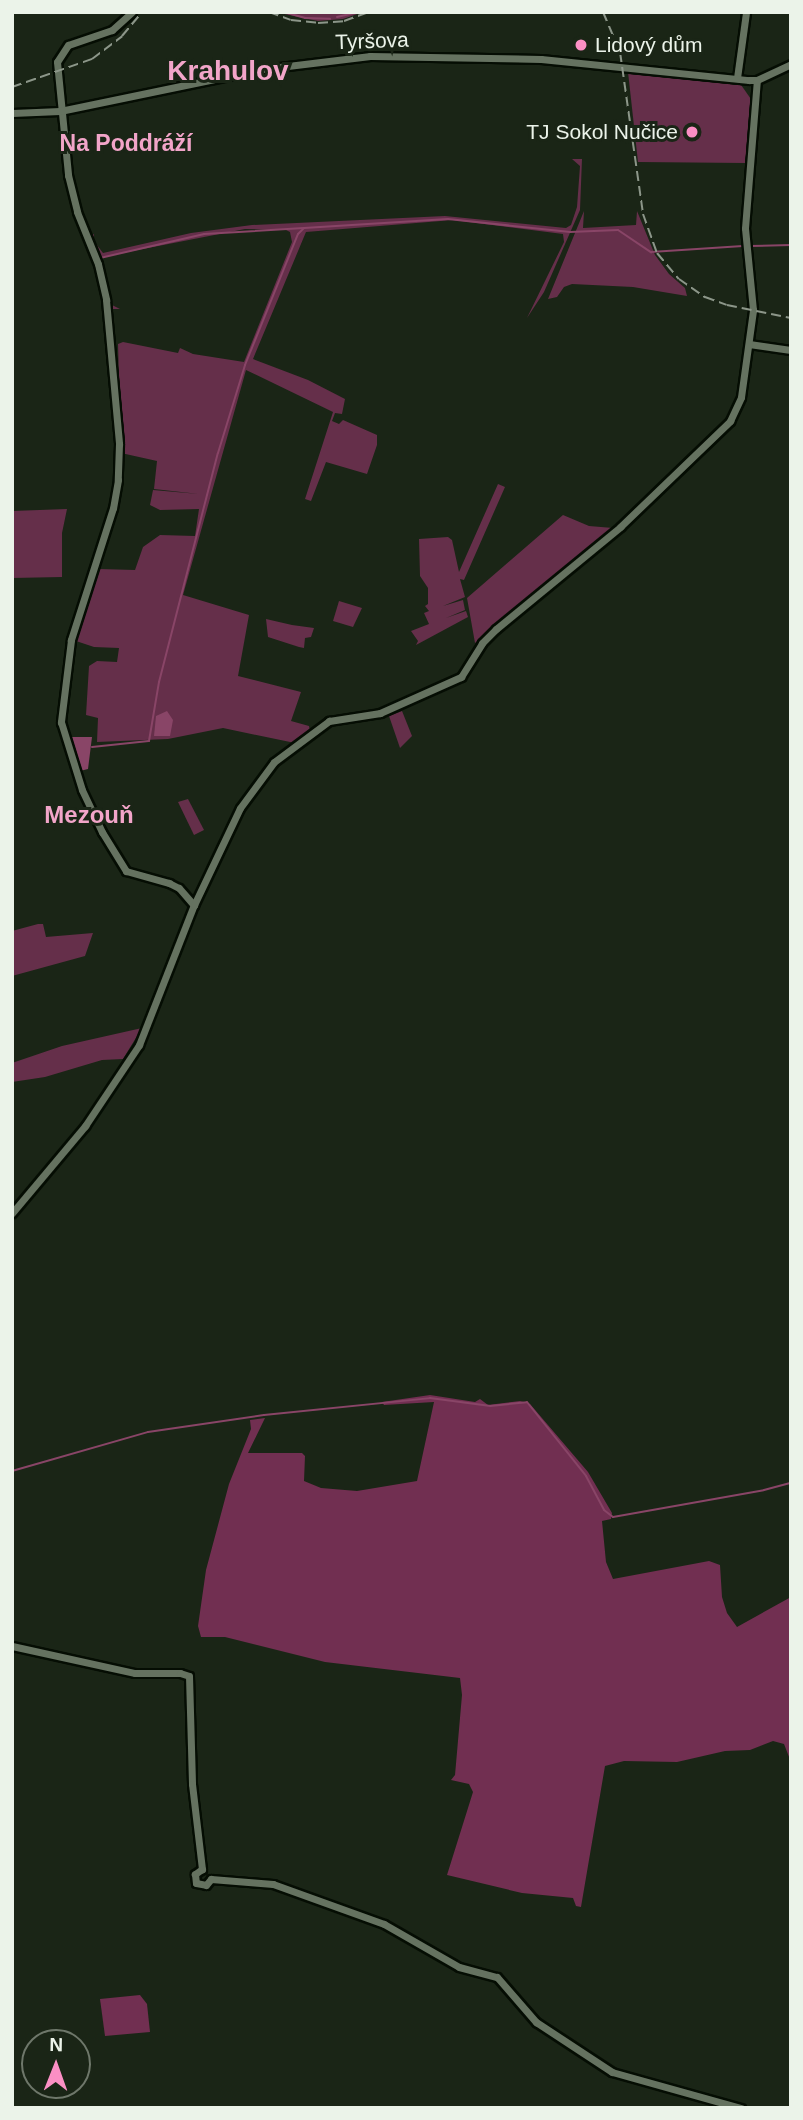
<!DOCTYPE html>
<html>
<head>
<meta charset="utf-8">
<style>
	body { margin:0 }
	#map { position:relative; width:803px; height:2120px; overflow:hidden; background:#1a2516; font-family:Helvetica,sans-serif }
	div>[style] { position:absolute }
	.green>* { inset:0; background:#652f4a }
	.forest>* { inset:0; background:#712f51 }
	.water>* { inset:0; background:#894567 }
	.stream>* { height:2px; margin:-1px; padding:0 1px; transform-origin:1px; border-radius:1px; background:#894567 }
	.roads { filter:drop-shadow(2px 0 #050d03) drop-shadow(-2px 0 #050d03) drop-shadow(0 2px #050d03) drop-shadow(0 -2px #050d03) }
	.secondary>* { height:7px; margin:-3.5px; padding:0 3.5px; transform-origin:3.5px; border-radius:3.5px; background:#657260 }
	.rail>* { height:2px; margin-top:-1px; transform-origin:0; background:repeating-linear-gradient(90deg,#8c9689 0 10px,transparent 0 15px) }
	.dots>* { width:19px; height:19px; translate:-50% -50%; box-sizing:border-box; border:4px solid #1a2516; border-radius:50% }
	span { translate:-50% -50%; white-space:nowrap; text-align:center; line-height:1.15; -webkit-text-stroke:6px #1a2516; paint-order:stroke }
	.street-label { font-size:21px; color:#ebf3e9 }
	.poi-label { font-size:21px; color:#ebf3e9 }
	.left { translate:0 -50%; text-align:left }
	.right { translate:-100% -50%; text-align:right }
	.neighbourhood-label { font-size:23px; color:#f2a5c9; font-weight:700 }
	.quarter-label { font-size:24px; color:#f2a5c9; font-weight:700 }
	.district-label { font-size:28px; color:#f2a5c9; font-weight:700 }
	.frame { position:absolute; inset:0; border:14px solid #ebf3e9; pointer-events:none }
	.north { position:absolute; left:21px; top:2029px; width:70px; height:70px; box-sizing:border-box; background:#1a2516; border:2px solid #6e776a; border-radius:50%; rotate:1deg; font-size:19px; font-weight:700; line-height:28px; text-align:center; color:#ebf3e9 }
	.north::after { content:''; display:block; margin:auto; width:24px; height:32px; background:#fb8fc4; clip-path:polygon(50% 0,100% 100%,50% 72%,0 100%) }
</style>
</head>
<body>
<div id="map">
	<div class="green">
		<div style="clip-path:polygon(275px 12px,363px 12px,343px 19px,318px 21px)"></div>
		<div style="clip-path:polygon(628px 72px,739px 82px,753px 102px,745px 163px,638px 162px)"></div>
		<div style="clip-path:polygon(572px 159px,582px 159px,580px 210px,544px 292px,527px 318px,564px 242px,563px 234px,453px 220px,306px 232px,253px 359px,308px 380px,345px 399px,342px 414px,335px 413px,332px 421px,339px 424px,343px 420px,377px 435px,377px 445px,367px 474px,326px 462px,311px 501px,305px 499px,333px 412px,246px 370px,183px 595px,249px 615px,238px 676px,301px 692px,291px 721px,309px 726px,310px 731px,295px 743px,223px 728px,168px 739px,97px 742px,98px 718px,86px 715px,89px 666px,97px 661px,117px 662px,119px 648px,94px 647px,76px 641px,99px 569px,135px 570px,143px 547px,160px 535px,195px 536px,199px 509px,160px 510px,150px 505px,153px 490px,199px 494px,154px 489px,157px 461px,121px 453px,118px 344px,123px 342px,178px 353px,180px 348px,193px 354px,244px 362px,292px 242px,290px 232px,286px 230px,245px 229px,102px 257px,112px 305px,120px 309px,111px 309px,90px 237px,94px 234px,94px 241px,103px 253px,191px 233px,252px 225px,445px 216px,566px 228px,571px 225px,577px 207px,580px 166px)"></div>
		<div style="clip-path:polygon(584px 211px,583px 228px,636px 225px,637px 211px,655px 255px,669px 274px,685px 288px,687px 296px,633px 287px,572px 284px,564px 287px,557px 297px,548px 299px)"></div>
		<div style="clip-path:polygon(498px 484px,505px 487px,464px 580px,460px 579px,465px 597px,443px 606px,463px 600px,465px 610px,446px 618px,466px 611px,468px 617px,416px 645px,418px 641px,411px 631px,429px 624px,424px 613px,429px 611px,425px 606px,428px 604px,428px 588px,420px 576px,419px 539px,448px 537px,452px 540px,459px 572px)"></div>
		<div style="clip-path:polygon(67px 509px,62px 533px,62px 577px,12px 578px,12px 511px)"></div>
		<div style="clip-path:polygon(563px 515px,589px 526px,613px 528px,475px 643px,467px 598px)"></div>
		<div style="clip-path:polygon(339px 601px,362px 608px,353px 627px,333px 621px)"></div>
		<div style="clip-path:polygon(266px 619px,292px 625px,314px 628px,311px 637px,305px 638px,304px 648px,299px 647px,268px 637px)"></div>
		<div style="clip-path:polygon(402px 711px,412px 736px,400px 748px,389px 716px)"></div>
		<div style="clip-path:polygon(188px 799px,204px 830px,194px 835px,178px 802px)"></div>
		<div style="clip-path:polygon(38px 924px,43px 924px,46px 937px,93px 933px,85px 956px,12px 976px,12px 931px)"></div>
		<div style="clip-path:polygon(142px 1028px,123px 1059px,102px 1060px,45px 1077px,12px 1082px,12px 1063px,62px 1046px)"></div>
	</div>
	<div class="forest">
		<div style="clip-path:polygon(430px 1395px,475px 1402px,480px 1399px,488px 1405px,520px 1401px,530px 1404px,588px 1472px,612px 1513px,611px 1519px,602px 1521px,606px 1562px,613px 1579px,709px 1561px,720px 1565px,722px 1597px,727px 1613px,737px 1627px,791px 1597px,791px 1762px,784px 1744px,773px 1741px,750px 1750px,725px 1751px,677px 1762px,624px 1761px,605px 1766px,581px 1907px,576px 1906px,573px 1898px,522px 1893px,447px 1875px,473px 1792px,469px 1784px,451px 1780px,455px 1775px,462px 1695px,460px 1678px,325px 1662px,225px 1637px,201px 1637px,198px 1626px,206px 1570px,229px 1484px,251px 1429px,250px 1420px,265px 1418px,248px 1453px,302px 1453px,305px 1456px,304px 1481px,321px 1488px,357px 1491px,417px 1481px,434px 1402px,384px 1405px,382px 1402px)"></div>
		<div style="clip-path:polygon(140px 1995px,147px 2004px,150px 2032px,105px 2036px,100px 1999px)"></div>
	</div>
	<div class="water">
		<div style="clip-path:polygon(167px 711px,173px 720px,170px 736px,154px 736px,156px 716px)"></div>
		<div style="clip-path:polygon(70px 737px,92px 737px,88px 769px,80px 771px)"></div>
	</div>
	<div class="stream">
		<div style="left:284px;top:12px;width:22px;rotate:16deg"></div>
		<div style="left:305px;top:18px;width:25px;rotate:2deg"></div>
		<div style="left:337px;top:17px;width:22px;rotate:-13deg"></div>
		<div style="left:749px;top:246px;width:42px;rotate:-1.4deg"></div>
		<div style="left:100px;top:258px;width:107px;rotate:-13deg"></div>
		<div style="left:204px;top:234px;width:100px;rotate:-3.4deg"></div>
		<div style="left:92px;top:747px;width:57px;rotate:-6deg"></div>
		<div style="left:149px;top:741px;width:60px;rotate:-80.4deg"></div>
		<div style="left:159px;top:682px;width:236px;rotate:-75.6deg"></div>
		<div style="left:218px;top:453px;width:92px;rotate:-72.9deg"></div>
		<div style="left:245px;top:365px;width:141px;rotate:-68deg"></div>
		<div style="left:298px;top:234px;width:8px;rotate:-45deg"></div>
		<div style="left:304px;top:228px;width:144px;rotate:-3.6deg"></div>
		<div style="left:448px;top:219px;width:123px;rotate:6.1deg"></div>
		<div style="left:570px;top:232px;width:48px;rotate:-2.4deg"></div>
		<div style="left:618px;top:230px;width:40px;rotate:34deg"></div>
		<div style="left:651px;top:252px;width:92px;rotate:-3.7deg"></div>
		<div style="left:12px;top:1471px;width:141px;rotate:-16deg"></div>
		<div style="left:148px;top:1432px;width:117px;rotate:-8.3deg"></div>
		<div style="left:264px;top:1415px;width:167px;rotate:-5.8deg"></div>
		<div style="left:430px;top:1398px;width:61px;rotate:7.6deg"></div>
		<div style="left:490px;top:1406px;width:37px;rotate:-6deg"></div>
		<div style="left:527px;top:1402px;width:95px;rotate:51.4deg"></div>
		<div style="left:586px;top:1476px;width:38px;rotate:62deg"></div>
		<div style="left:604px;top:1510px;width:11px;rotate:38deg"></div>
		<div style="left:613px;top:1517px;width:153px;rotate:-10.1deg"></div>
		<div style="left:764px;top:1490px;width:28px;rotate:-15deg"></div>
	</div>
	<div class="roads">
		<div class="secondary">
			<div style="left:132px;top:12px;width:27px;rotate:138deg"></div>
			<div style="left:112px;top:30px;width:46px;rotate:161.2deg"></div>
			<div style="left:68px;top:45px;width:20px;rotate:123deg"></div>
			<div style="left:57px;top:62px;width:114px;rotate:84.4deg"></div>
			<div style="left:68px;top:175px;width:38px;rotate:76deg"></div>
			<div style="left:77px;top:212px;width:56px;rotate:68deg"></div>
			<div style="left:98px;top:264px;width:37px;rotate:77deg"></div>
			<div style="left:106px;top:300px;width:145px;rotate:84.8deg"></div>
			<div style="left:119px;top:444px;width:36px;rotate:92deg"></div>
			<div style="left:118px;top:480px;width:28px;rotate:100deg"></div>
			<div style="left:113px;top:508px;width:139px;rotate:107.7deg"></div>
			<div style="left:71px;top:640px;width:83px;rotate:97deg"></div>
			<div style="left:61px;top:722px;width:71px;rotate:72.8deg"></div>
			<div style="left:82px;top:790px;width:47px;rotate:64.5deg"></div>
			<div style="left:102px;top:832px;width:46px;rotate:58.4deg"></div>
			<div style="left:126px;top:871px;width:45px;rotate:15.6deg"></div>
			<div style="left:169px;top:883px;width:11px;rotate:27deg"></div>
			<div style="left:179px;top:888px;width:23px;rotate:49deg"></div>
			<div style="left:737px;top:78px;width:67px;rotate:-82.2deg"></div>
			<div style="left:12px;top:113px;width:48px;rotate:-2.4deg"></div>
			<div style="left:60px;top:111px;width:207px;rotate:-11.7deg"></div>
			<div style="left:263px;top:69px;width:108px;rotate:-6.9deg"></div>
			<div style="left:370px;top:56px;width:171px;rotate:1deg"></div>
			<div style="left:541px;top:59px;width:209px;rotate:5.8deg"></div>
			<div style="left:749px;top:80px;width:8px"></div>
			<div style="left:757px;top:80px;width:38px;rotate:-25deg"></div>
			<div style="left:749px;top:344px;width:42px;rotate:8.1deg"></div>
			<div style="left:12px;top:1213px;width:114px;rotate:-50deg"></div>
			<div style="left:85px;top:1126px;width:97px;rotate:-56.3deg"></div>
			<div style="left:139px;top:1045px;width:150px;rotate:-68.6deg"></div>
			<div style="left:194px;top:905px;width:107px;rotate:-64.6deg"></div>
			<div style="left:240px;top:808px;width:57px;rotate:-53.5deg"></div>
			<div style="left:274px;top:762px;width:69px;rotate:-36.7deg"></div>
			<div style="left:329px;top:721px;width:52px;rotate:-8.9deg"></div>
			<div style="left:380px;top:713px;width:89px;rotate:-24deg"></div>
			<div style="left:461px;top:677px;width:40px;rotate:-58deg"></div>
			<div style="left:482px;top:643px;width:20px;rotate:-45deg"></div>
			<div style="left:496px;top:629px;width:161px;rotate:-39.4deg"></div>
			<div style="left:620px;top:527px;width:153px;rotate:-43.9deg"></div>
			<div style="left:730px;top:421px;width:26px;rotate:-65deg"></div>
			<div style="left:741px;top:397px;width:88px;rotate:-82.1deg"></div>
			<div style="left:753px;top:310px;width:82px;rotate:-95.6deg"></div>
			<div style="left:745px;top:228px;width:148px;rotate:-85.4deg"></div>
			<div style="left:12px;top:1646px;width:126px;rotate:12.4deg"></div>
			<div style="left:135px;top:1673px;width:45px"></div>
			<div style="left:180px;top:1673px;width:9px;rotate:18deg"></div>
			<div style="left:189px;top:1676px;width:108px;rotate:88.4deg"></div>
			<div style="left:192px;top:1784px;width:86px;rotate:83.3deg"></div>
			<div style="left:202px;top:1869px;width:9px;rotate:144deg"></div>
			<div style="left:195px;top:1874px;width:9px;rotate:84deg"></div>
			<div style="left:196px;top:1883px;width:10px;rotate:11deg"></div>
			<div style="left:206px;top:1885px;width:8px;rotate:-50deg"></div>
			<div style="left:211px;top:1879px;width:62px;rotate:4.6deg"></div>
			<div style="left:273px;top:1884px;width:118px;rotate:19.8deg"></div>
			<div style="left:384px;top:1924px;width:86px;rotate:29.8deg"></div>
			<div style="left:459px;top:1967px;width:39px;rotate:15deg"></div>
			<div style="left:497px;top:1977px;width:60px;rotate:49.1deg"></div>
			<div style="left:536px;top:2022px;width:91px;rotate:33.3deg"></div>
			<div style="left:612px;top:2072px;width:134px;rotate:15.6deg"></div>
		</div>
	</div>
	<div class="rail">
		<div style="left:269px;top:12px;width:23px;rotate:20deg"></div>
		<div style="left:291px;top:20px;width:27px;rotate:6deg"></div>
		<div style="left:318px;top:23px;width:26px;rotate:-4deg"></div>
		<div style="left:344px;top:21px;width:27px;rotate:-20deg"></div>
		<div style="left:603px;top:12px;width:43px;rotate:67deg"></div>
		<div style="left:620px;top:52px;width:164px;rotate:81.9deg"></div>
		<div style="left:643px;top:214px;width:41px;rotate:70.3deg"></div>
		<div style="left:657px;top:253px;width:34px;rotate:50deg"></div>
		<div style="left:679px;top:279px;width:32px;rotate:35deg"></div>
		<div style="left:705px;top:297px;width:23px;rotate:20deg"></div>
		<div style="left:727px;top:305px;width:65px;rotate:11.5deg"></div>
		<div style="left:12px;top:87px;width:85px;rotate:-19.3deg"></div>
		<div style="left:92px;top:59px;width:38px;rotate:-37deg"></div>
		<div style="left:122px;top:36px;width:31px;rotate:-50deg"></div>
	</div>
	<div class="dots">
		<div style="left:581px;top:45px;background:#fb8fc4"></div>
		<div style="left:692px;top:132px;background:#fb8fc4"></div>
	</div>
	<div class="street-label">
		<span style="left:372px;top:41px;rotate:-2deg">Tyršova</span>
	</div>
	<div class="poi-label">
		<span class="left" style="left:595px;top:45px">Lidový dům</span>
		<span class="right" style="left:678px;top:132px">TJ Sokol Nučice</span>
	</div>
	<div class="neighbourhood-label">
		<span style="left:126px;top:143px">Na Poddráží</span>
	</div>
	<div class="quarter-label">
		<span style="left:89px;top:815px">Mezouň</span>
	</div>
	<div class="district-label">
		<span style="left:228px;top:71px">Krahulov</span>
	</div>
	<div class="frame"></div>
	<div class="north">N</div>
</div>
</body>
</html>
